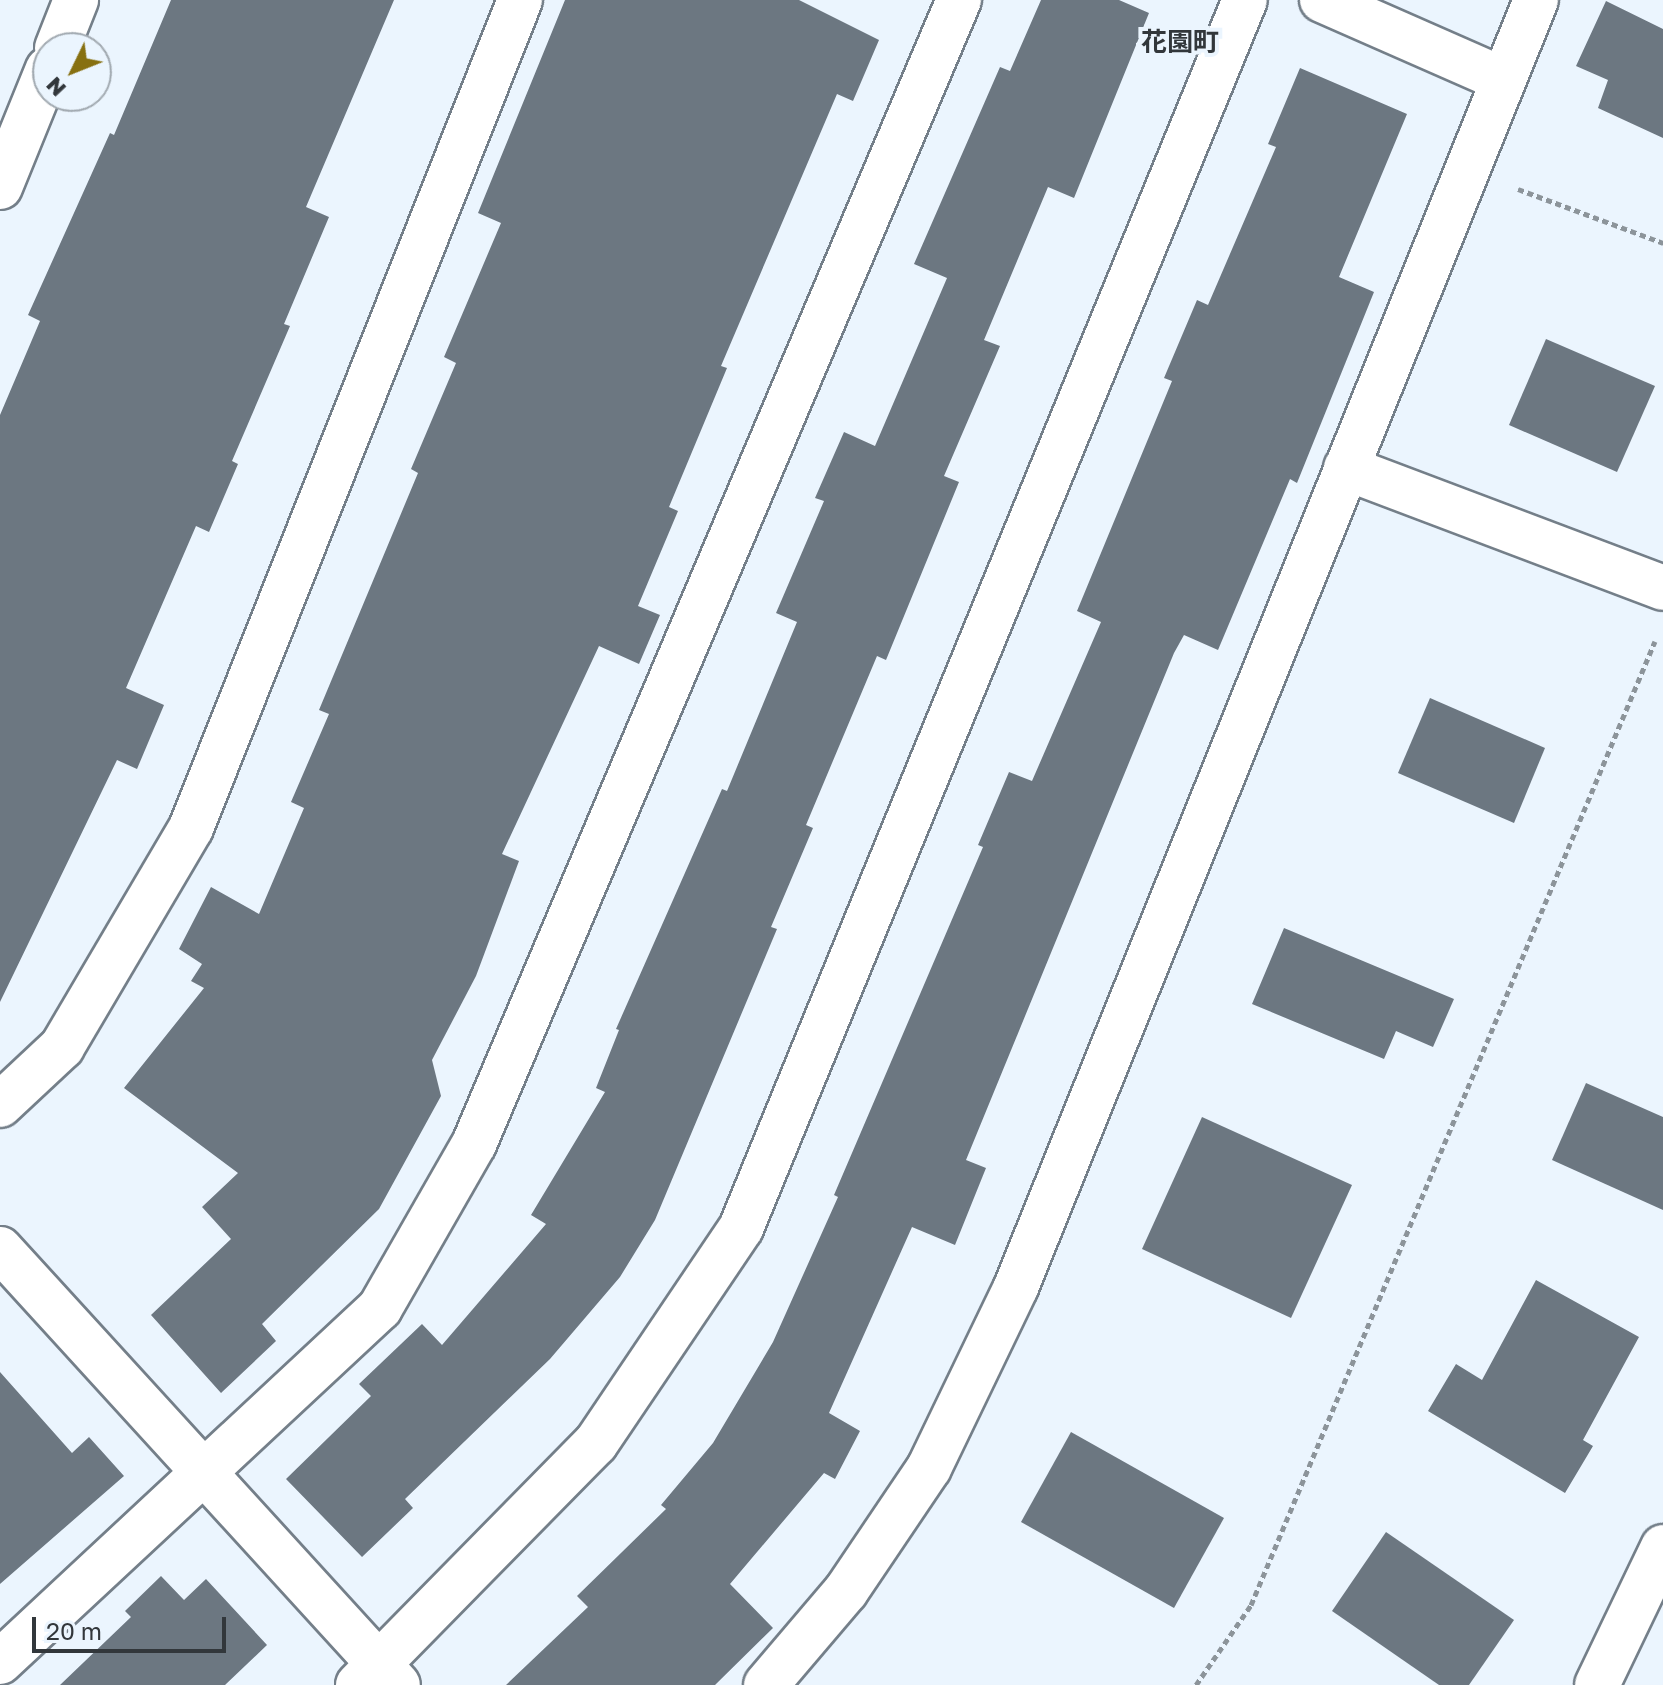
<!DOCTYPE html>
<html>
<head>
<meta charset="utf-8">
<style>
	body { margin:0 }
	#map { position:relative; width:1663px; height:1685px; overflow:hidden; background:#ebf5fe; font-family:"Golos Text","Noto Sans JP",sans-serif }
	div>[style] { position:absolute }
	.building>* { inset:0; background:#6c7781 }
	.path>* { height:5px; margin-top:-2.5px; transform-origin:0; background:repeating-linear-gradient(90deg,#8c949a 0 6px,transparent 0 10px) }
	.roads { filter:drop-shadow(2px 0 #747f89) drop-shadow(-2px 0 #747f89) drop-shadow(0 2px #747f89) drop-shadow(0 -2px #747f89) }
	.minor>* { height:44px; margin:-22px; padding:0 22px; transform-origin:22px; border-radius:22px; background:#fff }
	span { translate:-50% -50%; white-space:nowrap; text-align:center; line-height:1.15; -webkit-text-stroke:8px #ebf5fe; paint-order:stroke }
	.quarter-label { font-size:26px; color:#32373b; font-weight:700 }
	.north { position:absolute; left:32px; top:32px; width:80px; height:80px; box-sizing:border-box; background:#ebf5fe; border:2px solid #a1a9b0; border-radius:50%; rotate:227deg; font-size:22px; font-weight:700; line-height:32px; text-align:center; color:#32373b }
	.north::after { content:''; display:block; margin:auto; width:28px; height:36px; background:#877011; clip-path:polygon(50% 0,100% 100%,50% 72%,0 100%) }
	.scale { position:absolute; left:32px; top:1617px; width:194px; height:36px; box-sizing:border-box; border:4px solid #32373b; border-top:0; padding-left:10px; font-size:24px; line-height:28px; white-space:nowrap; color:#32373b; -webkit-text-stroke:6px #ebf5fe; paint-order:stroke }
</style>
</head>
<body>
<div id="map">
	<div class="building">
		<div style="clip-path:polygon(171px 0,394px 0,306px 207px,329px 217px,284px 324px,290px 326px,232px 461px,238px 464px,209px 532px,196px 526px,126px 688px,164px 705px,137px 769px,117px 760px,0 1002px,0 415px,40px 321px,28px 315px,110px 133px,114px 135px)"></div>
		<div style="clip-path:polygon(565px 0,799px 0,879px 40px,853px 101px,837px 94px,721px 366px,727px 368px,669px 507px,678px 511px,638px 606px,660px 615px,639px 664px,599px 646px,502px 854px,519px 861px,476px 976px,432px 1060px,441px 1096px,379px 1209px,262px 1324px,276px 1341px,221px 1393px,151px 1315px,231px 1239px,202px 1207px,238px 1173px,124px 1088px,204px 988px,191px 981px,202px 964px,179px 949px,211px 887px,259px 914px,304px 808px,291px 802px,329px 714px,319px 710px,418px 473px,411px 469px,456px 363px,444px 357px,501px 223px,478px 213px)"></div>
		<div style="clip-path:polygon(1041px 0,1119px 0,1149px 13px,1074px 198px,1048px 187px,984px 340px,1000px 346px,944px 476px,959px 482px,886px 660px,877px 656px,806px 825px,813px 828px,771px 927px,777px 929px,655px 1220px,620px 1277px,550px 1359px,405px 1499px,413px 1508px,362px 1557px,286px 1479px,371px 1396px,359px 1384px,422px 1324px,442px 1345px,546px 1224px,531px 1215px,605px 1092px,596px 1088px,619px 1030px,616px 1029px,722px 789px,727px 791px,797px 622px,776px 613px,824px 501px,815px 498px,844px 432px,875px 446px,947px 278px,914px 264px,1000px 67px,1010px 71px)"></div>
		<div style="clip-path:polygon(1606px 1px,1663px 29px,1663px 138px,1598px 108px,1608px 80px,1576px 66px)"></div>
		<div style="clip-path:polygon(1300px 68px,1407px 114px,1339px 277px,1374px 292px,1297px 483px,1290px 479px,1218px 650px,1184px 635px,1174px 653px,966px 1160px,986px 1168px,955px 1245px,912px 1227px,829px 1413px,860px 1431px,835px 1479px,824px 1473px,730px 1584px,773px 1628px,715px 1685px,506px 1685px,588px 1607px,577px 1596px,666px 1509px,661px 1505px,713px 1443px,773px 1342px,838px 1197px,834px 1195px,983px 847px,978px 845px,1009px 772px,1032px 781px,1101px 622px,1077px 611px,1172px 381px,1164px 378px,1197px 300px,1208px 305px,1276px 147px,1268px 144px)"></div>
		<div style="clip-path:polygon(1546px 339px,1655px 386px,1617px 472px,1509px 425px)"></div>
		<div style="clip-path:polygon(1430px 698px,1545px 748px,1514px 823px,1398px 773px)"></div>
		<div style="clip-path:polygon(1284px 928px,1454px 999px,1433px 1047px,1396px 1031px,1384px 1059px,1252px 1004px)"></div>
		<div style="clip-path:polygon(1586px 1083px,1663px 1117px,1663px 1210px,1552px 1160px)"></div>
		<div style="clip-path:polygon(1202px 1117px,1352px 1185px,1291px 1318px,1142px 1249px)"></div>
		<div style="clip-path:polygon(1536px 1280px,1639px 1337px,1583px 1440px,1593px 1446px,1565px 1493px,1428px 1411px,1456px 1364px,1482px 1380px)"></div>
		<div style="clip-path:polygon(0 1372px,72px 1453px,89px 1437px,124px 1476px,0 1584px)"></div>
		<div style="clip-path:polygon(1071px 1432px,1224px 1518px,1174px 1608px,1021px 1522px)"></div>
		<div style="clip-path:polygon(1386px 1532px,1514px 1620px,1469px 1685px,1439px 1685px,1332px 1611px)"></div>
		<div style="clip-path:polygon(161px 1576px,184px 1600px,206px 1579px,267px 1645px,225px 1685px,60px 1685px,131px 1617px,125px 1611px)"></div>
	</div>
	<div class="path">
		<div style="left:1518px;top:189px;width:155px;rotate:20.4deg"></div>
		<div style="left:1196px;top:1685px;width:97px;rotate:-55.5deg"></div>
		<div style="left:1251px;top:1605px;width:1045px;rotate:-67.26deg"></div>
	</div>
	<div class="roads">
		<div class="minor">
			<div style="left:1322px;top:0;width:197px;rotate:23.7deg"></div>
			<div style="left:57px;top:48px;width:52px;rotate:-68.4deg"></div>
			<div style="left:0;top:187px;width:127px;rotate:-67.9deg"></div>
			<div style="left:1346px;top:468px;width:339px;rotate:20.7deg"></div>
			<div style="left:0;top:1105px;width:85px;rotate:-43.1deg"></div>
			<div style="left:62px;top:1047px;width:254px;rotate:-59.5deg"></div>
			<div style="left:191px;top:828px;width:891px;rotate:-68.33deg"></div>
			<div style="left:0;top:1249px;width:590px;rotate:47.61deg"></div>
			<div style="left:0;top:1662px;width:519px;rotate:-42.97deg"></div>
			<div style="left:380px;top:1308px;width:189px;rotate:-60.2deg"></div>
			<div style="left:474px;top:1144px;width:1243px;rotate:-67.03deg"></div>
			<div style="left:358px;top:1685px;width:339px;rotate:-45.5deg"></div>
			<div style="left:596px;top:1443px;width:259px;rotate:-56deg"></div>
			<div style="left:741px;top:1228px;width:1327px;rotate:-67.69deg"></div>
			<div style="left:766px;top:1685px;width:123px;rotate:-49.6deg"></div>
			<div style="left:846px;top:1591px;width:148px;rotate:-56deg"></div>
			<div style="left:929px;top:1468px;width:201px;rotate:-64.3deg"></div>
			<div style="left:1016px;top:1287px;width:1388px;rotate:-68deg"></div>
			<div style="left:1597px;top:1685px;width:153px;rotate:-64.4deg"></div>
		</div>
	</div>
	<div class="quarter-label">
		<span style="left:1180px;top:42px">花園町</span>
	</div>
	<div class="north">N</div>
	<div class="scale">20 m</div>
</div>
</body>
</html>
